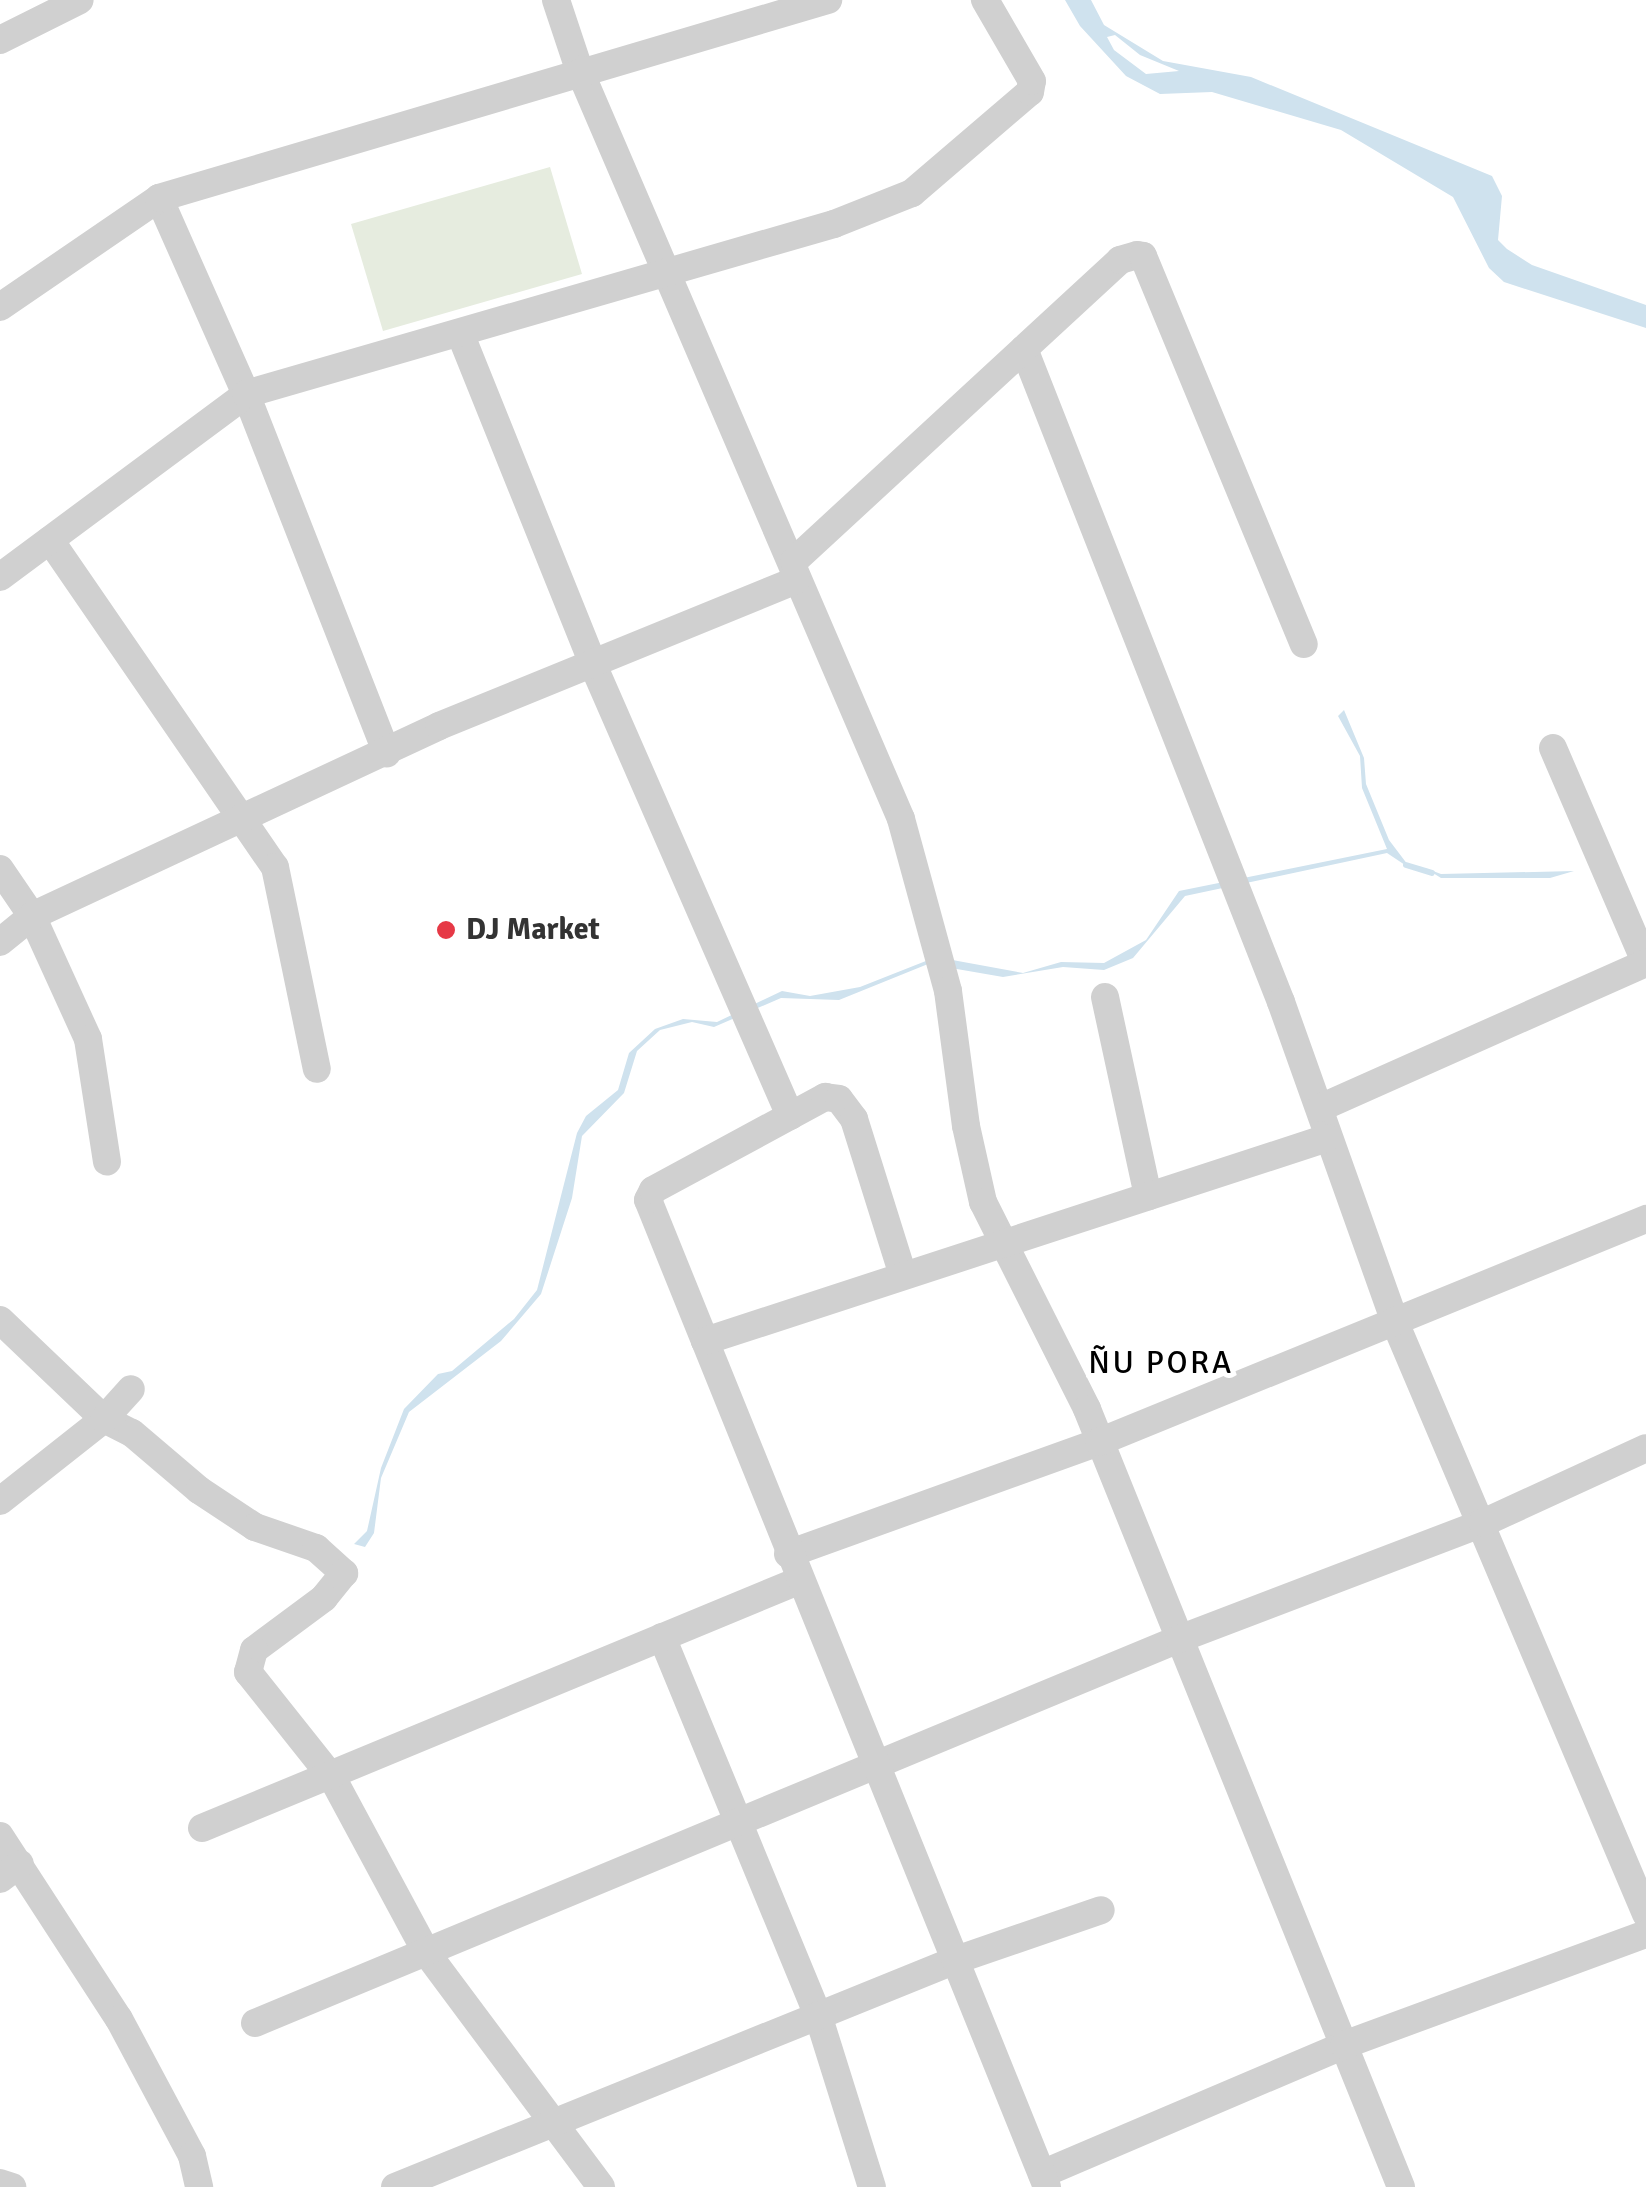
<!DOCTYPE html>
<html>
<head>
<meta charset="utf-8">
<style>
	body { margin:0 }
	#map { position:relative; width:1646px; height:2187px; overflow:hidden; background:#fff; font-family:Signika,sans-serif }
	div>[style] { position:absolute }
	.green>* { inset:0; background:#e6ecdf }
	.water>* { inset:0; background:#cfe2ee }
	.stream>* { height:6px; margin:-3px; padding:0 3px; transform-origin:3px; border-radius:3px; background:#cfe2ee }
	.minor>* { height:28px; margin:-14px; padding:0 14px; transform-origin:14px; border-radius:14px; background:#d0d0d0 }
	.dots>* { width:28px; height:28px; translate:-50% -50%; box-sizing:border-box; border:5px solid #fff; border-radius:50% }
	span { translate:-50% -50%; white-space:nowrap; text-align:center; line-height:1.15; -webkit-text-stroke:10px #fff; paint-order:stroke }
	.poi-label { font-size:30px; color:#333; font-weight:700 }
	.left { translate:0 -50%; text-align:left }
	.neighbourhood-label { font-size:32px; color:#000; letter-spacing:2.5px }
</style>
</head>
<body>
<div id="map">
	<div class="green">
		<div style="clip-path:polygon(550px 167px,582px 274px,383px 331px,351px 224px)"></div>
	</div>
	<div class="water">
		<div style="clip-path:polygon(evenodd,1065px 0,1091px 0,1104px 25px,1163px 61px,1251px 77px,1492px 176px,1502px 196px,1498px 240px,1507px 249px,1532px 265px,1646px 305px,1646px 328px,1504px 282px,1489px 268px,1453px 197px,1341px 130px,1212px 92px,1160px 94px,1126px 76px,1080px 26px,1065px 0,1115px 35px,1140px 55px,1179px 71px,1146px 74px,1114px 50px,1107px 37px,1115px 35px)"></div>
		<div style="clip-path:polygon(1344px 710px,1364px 758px,1366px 784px,1389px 840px,1411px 869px,1387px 853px,1185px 896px,1133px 958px,1104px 970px,1063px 967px,1003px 977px,928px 964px,839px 1000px,781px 998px,714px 1027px,692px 1022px,660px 1030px,637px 1051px,624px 1093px,582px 1136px,572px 1198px,541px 1294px,501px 1341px,409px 1412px,381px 1478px,374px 1533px,365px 1547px,354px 1544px,367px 1531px,381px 1468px,404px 1409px,438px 1374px,452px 1371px,514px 1319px,537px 1290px,577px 1133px,586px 1116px,618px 1090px,629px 1053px,655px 1029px,683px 1019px,717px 1022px,782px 991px,810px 996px,860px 987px,936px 957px,1023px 973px,1061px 962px,1104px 963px,1146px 940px,1179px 891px,1387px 849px,1362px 788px,1360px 756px,1338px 716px)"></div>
		<div style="clip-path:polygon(1425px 868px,1441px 874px,1574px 871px,1550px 878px,1441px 878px)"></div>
	</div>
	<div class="stream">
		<div style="left:1406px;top:865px;width:27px;rotate:17deg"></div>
	</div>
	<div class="minor">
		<div style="left:556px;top:0;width:73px;rotate:71.6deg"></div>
		<div style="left:579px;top:69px;width:816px;rotate:66.76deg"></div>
		<div style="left:901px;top:819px;width:178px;rotate:74.7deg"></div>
		<div style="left:948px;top:991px;width:136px;rotate:82.4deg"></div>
		<div style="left:966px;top:1126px;width:78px;rotate:77.4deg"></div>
		<div style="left:983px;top:1202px;width:232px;rotate:63.3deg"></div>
		<div style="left:1087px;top:1409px;width:839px;rotate:68.02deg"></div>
		<div style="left:0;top:40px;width:89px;rotate:-26.6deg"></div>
		<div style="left:159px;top:198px;width:214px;rotate:66.1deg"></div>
		<div style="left:246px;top:394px;width:386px;rotate:68.6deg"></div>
		<div style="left:0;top:307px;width:193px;rotate:-34.4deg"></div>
		<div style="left:159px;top:198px;width:698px;rotate:-16.49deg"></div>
		<div style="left:460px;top:333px;width:360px;rotate:68.1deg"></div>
		<div style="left:594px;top:667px;width:490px;rotate:66.4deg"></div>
		<div style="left:1024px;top:349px;width:702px;rotate:68.52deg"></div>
		<div style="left:1281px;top:1002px;width:337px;rotate:70.4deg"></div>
		<div style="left:1394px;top:1320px;width:645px;rotate:67.01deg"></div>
		<div style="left:50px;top:540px;width:397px;rotate:55.5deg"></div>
		<div style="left:275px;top:867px;width:206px;rotate:78.3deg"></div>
		<div style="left:794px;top:561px;width:444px;rotate:-42.7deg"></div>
		<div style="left:1120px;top:260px;width:18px;rotate:-16deg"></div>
		<div style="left:1137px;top:255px;width:6px;rotate:9deg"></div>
		<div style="left:1143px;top:256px;width:420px;rotate:67.5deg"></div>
		<div style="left:0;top:577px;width:307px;rotate:-36.6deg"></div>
		<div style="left:246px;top:394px;width:612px;rotate:-16.13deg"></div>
		<div style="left:834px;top:224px;width:84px;rotate:-21.7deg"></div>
		<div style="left:912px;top:193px;width:155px;rotate:-40.6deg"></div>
		<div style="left:1030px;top:92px;width:11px;rotate:-80deg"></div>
		<div style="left:1032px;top:81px;width:94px;rotate:-120.1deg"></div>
		<div style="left:1553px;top:748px;width:235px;rotate:66.7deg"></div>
		<div style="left:0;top:869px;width:57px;rotate:55.8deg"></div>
		<div style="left:32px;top:916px;width:135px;rotate:65.5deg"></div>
		<div style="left:88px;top:1039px;width:124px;rotate:81.2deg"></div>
		<div style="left:0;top:942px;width:41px;rotate:-39.1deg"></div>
		<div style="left:32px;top:916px;width:449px;rotate:-25deg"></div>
		<div style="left:439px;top:726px;width:386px;rotate:-22.2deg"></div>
		<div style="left:1105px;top:997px;width:204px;rotate:77.8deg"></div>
		<div style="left:1320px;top:1108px;width:357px;rotate:-24deg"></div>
		<div style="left:0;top:1320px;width:144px;rotate:43.6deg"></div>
		<div style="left:104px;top:1419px;width:31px;rotate:27deg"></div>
		<div style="left:132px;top:1433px;width:88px;rotate:40.4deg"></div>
		<div style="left:199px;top:1490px;width:67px;rotate:33.5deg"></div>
		<div style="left:255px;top:1527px;width:65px;rotate:19deg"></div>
		<div style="left:316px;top:1548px;width:38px;rotate:42deg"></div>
		<div style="left:344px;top:1573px;width:32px;rotate:129deg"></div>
		<div style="left:324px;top:1598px;width:87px;rotate:143.4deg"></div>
		<div style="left:254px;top:1650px;width:23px;rotate:105deg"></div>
		<div style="left:248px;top:1672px;width:137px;rotate:51.5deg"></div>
		<div style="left:333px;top:1779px;width:196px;rotate:61.7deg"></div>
		<div style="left:426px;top:1952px;width:293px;rotate:53.3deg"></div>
		<div style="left:705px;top:1341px;width:152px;rotate:-112deg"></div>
		<div style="left:648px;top:1200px;width:11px;rotate:-63deg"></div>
		<div style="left:653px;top:1190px;width:196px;rotate:-28.4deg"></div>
		<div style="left:825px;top:1097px;width:14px;rotate:8deg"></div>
		<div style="left:839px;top:1099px;width:25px;rotate:53deg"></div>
		<div style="left:854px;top:1119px;width:164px;rotate:72.6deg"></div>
		<div style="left:0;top:1501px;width:132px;rotate:-38.3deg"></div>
		<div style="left:104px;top:1419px;width:40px;rotate:-48deg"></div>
		<div style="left:788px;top:1554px;width:331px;rotate:-19.8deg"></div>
		<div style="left:1099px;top:1442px;width:591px;rotate:-22.18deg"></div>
		<div style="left:662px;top:1637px;width:409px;rotate:67.6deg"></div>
		<div style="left:818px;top:2015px;width:180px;rotate:72.6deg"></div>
		<div style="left:202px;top:1828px;width:645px;rotate:-22.51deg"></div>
		<div style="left:0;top:1836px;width:218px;rotate:57deg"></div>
		<div style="left:119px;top:2019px;width:155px;rotate:61.9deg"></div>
		<div style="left:192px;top:2156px;width:32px;rotate:77deg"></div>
		<div style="left:0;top:1879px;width:25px;rotate:-37deg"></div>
		<div style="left:255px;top:2023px;width:1001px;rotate:-22.57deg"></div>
		<div style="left:1179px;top:1639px;width:325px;rotate:-20.9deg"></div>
		<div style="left:1483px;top:1523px;width:179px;rotate:-24.7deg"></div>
		<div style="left:1042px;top:2174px;width:328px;rotate:-23.1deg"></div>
		<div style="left:1344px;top:2045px;width:322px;rotate:-20.2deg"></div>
		<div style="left:0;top:2183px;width:13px;rotate:18deg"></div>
		<div style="left:395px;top:2187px;width:605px;rotate:-22.03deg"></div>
		<div style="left:956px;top:1960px;width:153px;rotate:-19deg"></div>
		<div style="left:1047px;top:2187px;width:913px;rotate:-112.01deg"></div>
		<div style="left:705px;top:1341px;width:654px;rotate:-18.07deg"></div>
	</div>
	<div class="dots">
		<div style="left:446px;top:930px;background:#e63946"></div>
	</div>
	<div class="poi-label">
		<span class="left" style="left:466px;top:930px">DJ Market</span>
	</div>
	<div class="neighbourhood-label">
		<span style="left:1161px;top:1363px">ÑU PORA</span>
	</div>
</div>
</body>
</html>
